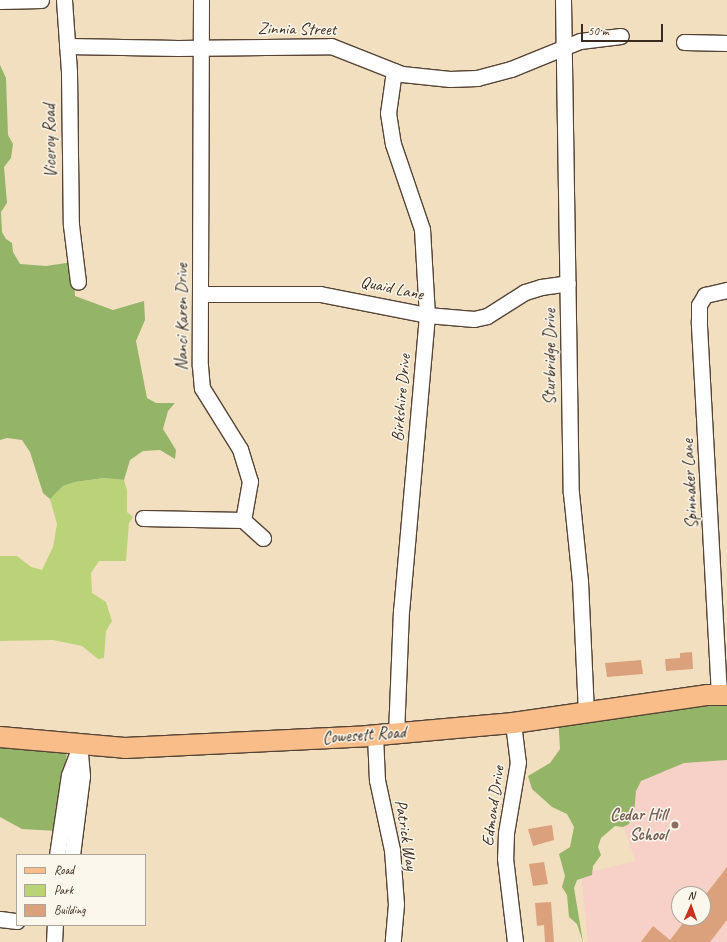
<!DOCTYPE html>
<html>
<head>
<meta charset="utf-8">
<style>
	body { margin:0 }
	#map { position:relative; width:727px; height:942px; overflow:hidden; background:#f1dfc0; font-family:Caveat,sans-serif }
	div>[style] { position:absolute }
	.built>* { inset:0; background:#f7d1c7 }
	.green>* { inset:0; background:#bbd378 }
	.forest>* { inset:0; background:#94b568 }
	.building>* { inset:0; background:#dba17c }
	.roads { filter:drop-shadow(1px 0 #564536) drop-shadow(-1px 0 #564536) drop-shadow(0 1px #564536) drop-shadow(0 -1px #564536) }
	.minor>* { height:15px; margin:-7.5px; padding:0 7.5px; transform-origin:7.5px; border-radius:7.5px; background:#fff }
	.major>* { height:20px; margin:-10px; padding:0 10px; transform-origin:10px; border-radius:10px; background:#f8bd89 }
	.dots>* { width:11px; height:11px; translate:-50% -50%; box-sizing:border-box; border:2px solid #fbf7ec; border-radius:50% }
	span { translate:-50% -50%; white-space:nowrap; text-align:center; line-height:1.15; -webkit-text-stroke:3px #fbf7ec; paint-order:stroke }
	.street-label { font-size:17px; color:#3b2a1e }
	.education-label { font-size:17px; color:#785e54; font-weight:700 }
	.right { translate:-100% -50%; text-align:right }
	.legend { position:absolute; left:16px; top:854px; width:130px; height:72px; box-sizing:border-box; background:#fbf7ec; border:1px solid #aea59a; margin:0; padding:5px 7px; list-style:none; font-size:12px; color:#3b2a1e }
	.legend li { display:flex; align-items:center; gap:8px; height:20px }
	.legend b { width:20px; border:1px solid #aea59a }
	.north { position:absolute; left:671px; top:886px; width:40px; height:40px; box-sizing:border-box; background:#fbf7ec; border:1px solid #aea59a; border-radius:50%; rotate:2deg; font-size:11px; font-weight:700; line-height:16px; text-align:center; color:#3b2a1e }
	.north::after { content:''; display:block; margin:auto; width:14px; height:18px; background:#c8321e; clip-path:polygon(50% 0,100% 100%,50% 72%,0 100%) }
	.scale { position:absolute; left:581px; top:24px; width:82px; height:18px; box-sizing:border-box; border:2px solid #3b2a1e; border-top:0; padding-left:5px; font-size:12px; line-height:14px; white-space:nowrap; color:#3b2a1e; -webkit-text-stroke:3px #fbf7ec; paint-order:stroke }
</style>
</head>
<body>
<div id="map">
	<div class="built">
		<div style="clip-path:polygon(evenodd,727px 754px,727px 942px,588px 942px,581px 874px,635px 861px,612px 789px,665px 761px,727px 754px,679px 894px,703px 894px,703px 918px,679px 918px,679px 894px)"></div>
	</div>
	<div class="green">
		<div style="clip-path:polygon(104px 478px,124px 480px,127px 490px,127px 512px,133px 517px,129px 523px,126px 561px,99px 561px,91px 573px,92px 593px,106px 602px,112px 621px,106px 631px,104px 658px,98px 659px,82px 646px,53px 640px,0 641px,0 556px,17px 556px,31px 567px,42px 570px,53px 547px,57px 524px,50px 499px,63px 486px,75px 482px)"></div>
	</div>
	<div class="forest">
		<div style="clip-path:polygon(0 65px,6px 78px,8px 135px,13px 144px,11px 158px,4px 167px,7px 203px,1px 212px,2px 232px,6px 239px,12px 243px,13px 252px,20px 264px,46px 266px,73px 262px,75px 296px,113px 310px,144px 301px,145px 320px,136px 341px,147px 398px,156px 403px,175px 403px,168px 411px,163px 429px,176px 450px,175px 459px,160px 450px,143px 451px,130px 460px,124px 480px,104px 478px,75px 482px,63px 486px,50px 499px,43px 493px,30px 452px,22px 440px,7px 438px,0 440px)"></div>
		<div style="clip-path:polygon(727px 693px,727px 760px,684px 763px,641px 781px,636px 791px,634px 814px,629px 824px,623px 827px,615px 826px,601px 838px,598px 847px,601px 855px,593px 866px,592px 875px,577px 880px,574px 888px,583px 942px,577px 924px,569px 917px,567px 895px,562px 887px,565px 876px,559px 854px,570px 847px,574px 827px,567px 814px,552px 807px,532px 789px,528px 776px,550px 763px,560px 749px,558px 716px)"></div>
		<div style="clip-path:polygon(0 736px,68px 744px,57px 831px,22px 829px,0 817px)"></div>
	</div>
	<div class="building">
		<div style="clip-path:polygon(692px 652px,693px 669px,666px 671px,665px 659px,680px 658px,680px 653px)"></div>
		<div style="clip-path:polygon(641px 660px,643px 674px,607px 677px,605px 663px)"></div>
		<div style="clip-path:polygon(552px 825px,554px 840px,533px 846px,528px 829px)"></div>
		<div style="clip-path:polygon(544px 862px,548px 884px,533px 886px,529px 864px)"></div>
		<div style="clip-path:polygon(727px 867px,727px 920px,710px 942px,641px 942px,653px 926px,670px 940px,687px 918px,703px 918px,703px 898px)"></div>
		<div style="clip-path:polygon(551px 902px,554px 942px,545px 942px,544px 925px,537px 926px,535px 903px)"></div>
	</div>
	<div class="roads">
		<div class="minor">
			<div style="left:64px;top:0;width:72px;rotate:86deg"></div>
			<div style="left:69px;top:72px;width:153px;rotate:89.3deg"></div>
			<div style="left:71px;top:225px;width:57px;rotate:83deg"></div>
			<div style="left:201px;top:0;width:366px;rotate:90.2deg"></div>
			<div style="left:200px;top:366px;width:22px;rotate:85deg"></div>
			<div style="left:202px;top:388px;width:72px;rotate:58.1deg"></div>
			<div style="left:240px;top:449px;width:34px;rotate:73deg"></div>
			<div style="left:250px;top:481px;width:40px;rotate:100deg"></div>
			<div style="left:563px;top:0;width:493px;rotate:89.1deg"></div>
			<div style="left:571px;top:493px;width:88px;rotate:84.2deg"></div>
			<div style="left:580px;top:581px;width:133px;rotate:87.4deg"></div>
			<div style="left:0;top:1px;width:41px;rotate:-1.4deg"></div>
			<div style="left:684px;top:42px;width:43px;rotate:1.3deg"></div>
			<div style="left:67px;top:46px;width:111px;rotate:1deg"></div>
			<div style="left:178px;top:48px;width:153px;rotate:-0.7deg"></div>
			<div style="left:331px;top:46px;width:76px;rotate:21.5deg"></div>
			<div style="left:402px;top:74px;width:48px;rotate:5.9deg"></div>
			<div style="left:450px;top:79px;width:27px;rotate:-2deg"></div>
			<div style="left:477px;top:78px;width:35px;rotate:-15deg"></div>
			<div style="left:511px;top:69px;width:74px;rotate:-22.1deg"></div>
			<div style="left:580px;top:41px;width:41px;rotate:-7deg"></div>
			<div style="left:394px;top:71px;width:42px;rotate:98.1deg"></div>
			<div style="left:388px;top:113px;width:31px;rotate:81deg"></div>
			<div style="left:393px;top:144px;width:90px;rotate:71.2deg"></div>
			<div style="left:422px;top:229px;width:86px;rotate:86.7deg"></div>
			<div style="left:427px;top:315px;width:296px;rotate:95deg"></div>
			<div style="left:401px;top:610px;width:123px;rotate:92.3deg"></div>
			<div style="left:200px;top:294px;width:120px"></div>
			<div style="left:320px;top:294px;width:109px;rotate:11.1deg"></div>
			<div style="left:427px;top:315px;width:47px;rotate:4.9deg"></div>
			<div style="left:474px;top:319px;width:13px;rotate:-13deg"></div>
			<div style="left:487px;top:316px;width:45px;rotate:-32.3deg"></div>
			<div style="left:525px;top:292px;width:17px;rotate:-17deg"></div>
			<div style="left:541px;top:287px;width:27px;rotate:-8deg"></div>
			<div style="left:143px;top:518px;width:100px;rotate:1.1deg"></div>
			<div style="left:243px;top:520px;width:27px;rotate:42deg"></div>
			<div style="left:719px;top:695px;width:374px;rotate:-93.1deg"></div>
			<div style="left:699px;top:322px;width:17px;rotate:-90deg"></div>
			<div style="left:699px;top:305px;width:12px;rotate:-59deg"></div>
			<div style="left:705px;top:295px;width:23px;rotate:-13deg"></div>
			<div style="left:513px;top:723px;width:39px;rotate:83deg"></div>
			<div style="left:518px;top:762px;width:72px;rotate:99.6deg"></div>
			<div style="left:506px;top:833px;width:25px;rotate:92deg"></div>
			<div style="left:505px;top:858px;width:85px;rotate:83.2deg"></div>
			<div style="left:375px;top:735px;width:45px;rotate:87.5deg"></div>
			<div style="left:377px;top:780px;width:72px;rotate:77.9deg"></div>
			<div style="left:392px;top:850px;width:54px;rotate:85.8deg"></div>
			<div style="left:396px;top:904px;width:38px;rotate:95deg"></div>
			<div style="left:57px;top:855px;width:81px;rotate:-81.5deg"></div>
			<div style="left:69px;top:775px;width:31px;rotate:-69deg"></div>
			<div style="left:72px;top:855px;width:80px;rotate:-82.8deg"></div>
			<div style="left:82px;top:776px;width:25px;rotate:-95deg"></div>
			<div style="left:0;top:919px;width:17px;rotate:7deg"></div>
			<div style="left:54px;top:942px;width:17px;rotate:-87deg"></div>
		</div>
		<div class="major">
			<div style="left:0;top:737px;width:125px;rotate:5deg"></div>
			<div style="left:125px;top:748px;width:242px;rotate:-2.8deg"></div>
			<div style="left:367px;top:736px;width:147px;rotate:-5.1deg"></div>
			<div style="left:513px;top:723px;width:197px;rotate:-8.2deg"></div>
			<div style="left:708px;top:695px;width:19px"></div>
		</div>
	</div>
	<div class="dots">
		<div style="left:675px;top:825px;background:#8d6e63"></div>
	</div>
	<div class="street-label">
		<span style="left:297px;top:29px;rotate:1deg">Zinnia Street</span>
		<span style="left:50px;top:141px;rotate:-91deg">Viceroy Road</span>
		<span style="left:392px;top:288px;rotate:12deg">Quaid Lane</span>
		<span style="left:182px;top:317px;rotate:-90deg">Nanci Karen Drive</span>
		<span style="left:550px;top:357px;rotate:-90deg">Sturbridge Drive</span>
		<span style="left:401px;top:398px;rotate:-85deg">Birkshire Drive</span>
		<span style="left:690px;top:484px;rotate:-93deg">Spinnaker Lane</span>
		<span style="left:364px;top:735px;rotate:-4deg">Cowesett Road</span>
		<span style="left:493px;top:806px;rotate:-82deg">Edmond Drive</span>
		<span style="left:406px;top:835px;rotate:81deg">Patrick Way</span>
	</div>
	<div class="education-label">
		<span class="right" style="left:667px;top:825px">Cedar Hill<br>School</span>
	</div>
	<ul class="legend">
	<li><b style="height:5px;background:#f8bd89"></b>Road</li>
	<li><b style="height:11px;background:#bbd378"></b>Park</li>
	<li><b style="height:11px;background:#dba17c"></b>Building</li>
	</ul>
	<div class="north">N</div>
	<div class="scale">50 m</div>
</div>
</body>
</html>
